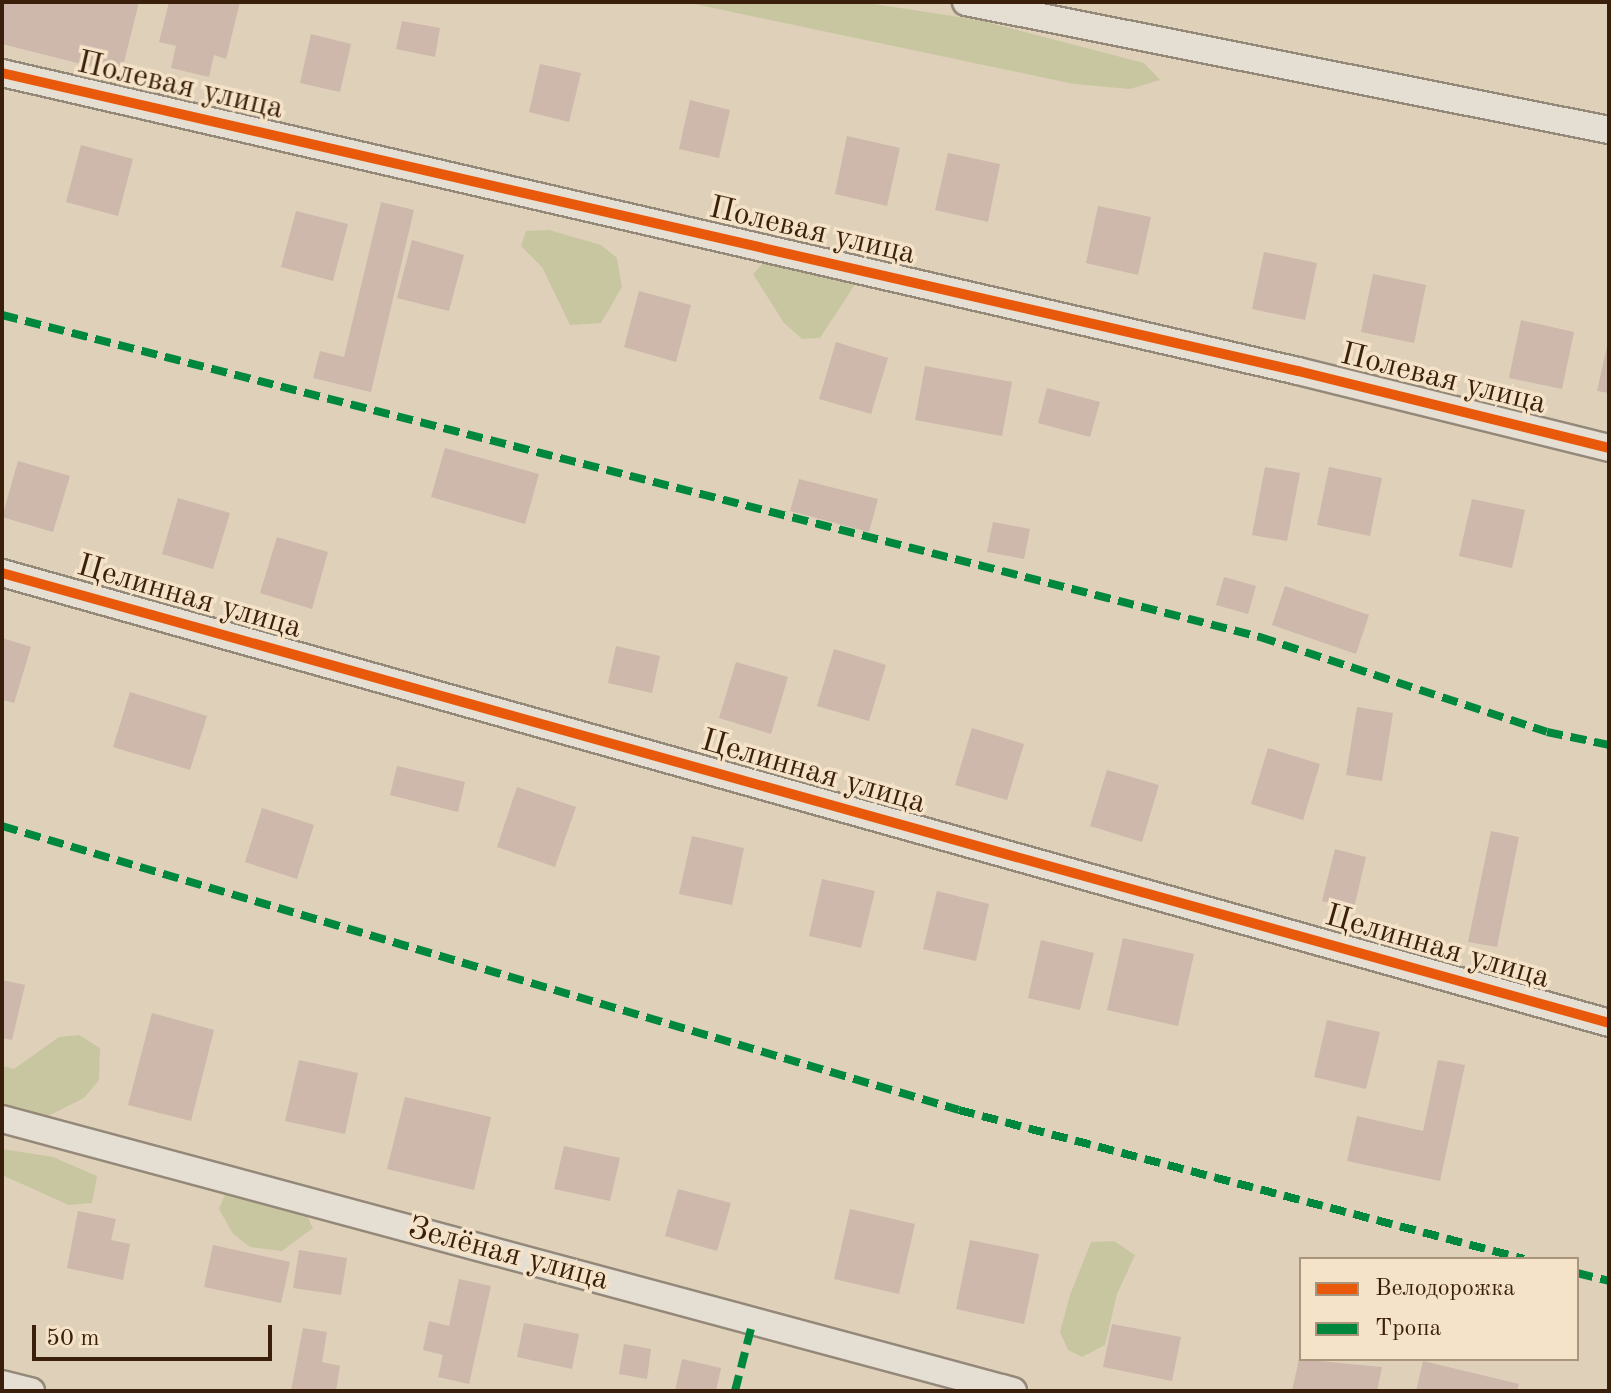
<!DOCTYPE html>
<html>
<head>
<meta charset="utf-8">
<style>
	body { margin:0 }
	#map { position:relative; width:1611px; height:1393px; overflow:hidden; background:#dfd0b9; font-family:"Old Standard TT",serif }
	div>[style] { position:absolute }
	.green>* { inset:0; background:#c7c6a0 }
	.building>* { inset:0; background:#cdb8ab }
	.roads { filter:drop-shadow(2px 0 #948879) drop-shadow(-2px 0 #948879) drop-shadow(0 2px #948879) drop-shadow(0 -2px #948879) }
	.street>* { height:26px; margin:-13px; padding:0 13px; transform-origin:13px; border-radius:13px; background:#e5ded2 }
	.quiet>* { height:8px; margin-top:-4px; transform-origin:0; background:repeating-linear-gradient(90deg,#00873e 0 16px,transparent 0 24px) }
	.cycleway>* { height:10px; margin:-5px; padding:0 5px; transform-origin:5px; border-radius:5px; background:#e8590c }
	span { translate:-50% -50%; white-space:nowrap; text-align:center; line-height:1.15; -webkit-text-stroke:7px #f4e3c8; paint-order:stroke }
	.street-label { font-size:32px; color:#3a1f0b }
	.frame { position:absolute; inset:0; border:4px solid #3a1f0b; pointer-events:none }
	.legend { position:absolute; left:1299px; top:1257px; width:280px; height:104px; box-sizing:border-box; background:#f4e3c8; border:2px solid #aa957c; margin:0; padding:10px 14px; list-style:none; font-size:24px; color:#3a1f0b }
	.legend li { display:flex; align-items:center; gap:16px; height:40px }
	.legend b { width:40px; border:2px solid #aa957c }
	.scale { position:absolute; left:32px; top:1325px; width:240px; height:36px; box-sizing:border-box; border:4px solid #3a1f0b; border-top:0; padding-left:10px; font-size:24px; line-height:28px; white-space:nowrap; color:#3a1f0b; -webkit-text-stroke:6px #f4e3c8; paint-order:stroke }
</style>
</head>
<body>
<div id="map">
	<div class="green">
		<div style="clip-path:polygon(685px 2px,860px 2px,979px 20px,1144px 63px,1160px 80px,1130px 89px,1074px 84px)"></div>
		<div style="clip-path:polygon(549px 230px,601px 245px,617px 258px,622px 287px,601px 323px,570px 325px,542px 267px,521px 246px,526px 231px)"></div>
		<div style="clip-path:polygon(768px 258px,847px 274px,854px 286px,820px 338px,802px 339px,784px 323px,753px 274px)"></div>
		<div style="clip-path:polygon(79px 1035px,100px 1048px,99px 1080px,84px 1098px,40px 1120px,2px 1111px,2px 1066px,14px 1069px,59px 1037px)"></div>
		<div style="clip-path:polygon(2px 1149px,53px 1157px,97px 1176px,92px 1203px,69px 1205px,2px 1175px)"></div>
		<div style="clip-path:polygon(226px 1192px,302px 1206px,313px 1228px,282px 1251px,250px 1247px,233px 1234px,219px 1209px)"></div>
		<div style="clip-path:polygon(1114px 1241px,1135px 1255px,1117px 1294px,1105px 1345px,1082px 1357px,1068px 1350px,1060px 1332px,1070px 1295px,1091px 1242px)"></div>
	</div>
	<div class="building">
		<div style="clip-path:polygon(2px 2px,139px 2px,121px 74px,2px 44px)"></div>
		<div style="clip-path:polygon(169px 2px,240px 2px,226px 59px,214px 55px,209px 77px,171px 68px,176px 46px,159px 42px)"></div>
		<div style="clip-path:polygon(402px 21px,440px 28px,435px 57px,396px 49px)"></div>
		<div style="clip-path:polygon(311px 34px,351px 44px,340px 92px,300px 83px)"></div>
		<div style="clip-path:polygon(540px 64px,581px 73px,569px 122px,529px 112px)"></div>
		<div style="clip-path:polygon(690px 100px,730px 110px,719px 158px,679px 149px)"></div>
		<div style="clip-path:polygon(847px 136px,900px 148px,887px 206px,835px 194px)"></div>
		<div style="clip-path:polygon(81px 145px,133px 159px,118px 216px,66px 202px)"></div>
		<div style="clip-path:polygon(948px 153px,1000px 164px,988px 222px,935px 210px)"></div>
		<div style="clip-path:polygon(381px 202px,414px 210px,371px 392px,313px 378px,320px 351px,344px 357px)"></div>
		<div style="clip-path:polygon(1098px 206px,1151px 217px,1138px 275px,1086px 263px)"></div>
		<div style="clip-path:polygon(296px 211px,348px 224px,333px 281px,281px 267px)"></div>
		<div style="clip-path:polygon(412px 240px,464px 255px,449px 311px,397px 298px)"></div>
		<div style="clip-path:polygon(1264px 252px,1317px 263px,1305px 320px,1252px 309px)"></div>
		<div style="clip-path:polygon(1373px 274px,1426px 285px,1414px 343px,1361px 332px)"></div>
		<div style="clip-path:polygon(639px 291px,691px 305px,676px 362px,624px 347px)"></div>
		<div style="clip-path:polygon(1521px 320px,1574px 332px,1562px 389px,1509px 378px)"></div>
		<div style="clip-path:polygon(836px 342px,888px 358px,871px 414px,819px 399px)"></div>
		<div style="clip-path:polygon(1608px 342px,1609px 342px,1609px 393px,1597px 391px)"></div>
		<div style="clip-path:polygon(925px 366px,1012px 382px,1002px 436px,915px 420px)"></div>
		<div style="clip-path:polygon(1047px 388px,1100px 402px,1090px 437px,1038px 423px)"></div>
		<div style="clip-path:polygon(445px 448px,539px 474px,525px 524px,431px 497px)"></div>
		<div style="clip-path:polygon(18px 461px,70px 476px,53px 532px,2px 517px)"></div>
		<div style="clip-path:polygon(1265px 467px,1300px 473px,1287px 541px,1252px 535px)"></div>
		<div style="clip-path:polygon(1329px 467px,1382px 478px,1370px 536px,1317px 525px)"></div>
		<div style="clip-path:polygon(799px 479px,878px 499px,869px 532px,790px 511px)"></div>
		<div style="clip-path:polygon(178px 498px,230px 513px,213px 569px,162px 554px)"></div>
		<div style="clip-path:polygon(1472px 499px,1525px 510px,1512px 568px,1459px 556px)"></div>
		<div style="clip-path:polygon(993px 522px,1030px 529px,1024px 559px,987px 552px)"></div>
		<div style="clip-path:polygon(277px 537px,328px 552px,312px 609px,260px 593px)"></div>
		<div style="clip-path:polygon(1224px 577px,1256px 586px,1248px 614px,1216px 605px)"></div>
		<div style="clip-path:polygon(1285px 586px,1369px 615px,1356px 654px,1272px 625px)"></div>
		<div style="clip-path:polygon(2px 638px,31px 647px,14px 703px,2px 700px)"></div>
		<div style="clip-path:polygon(616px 646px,660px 656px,652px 693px,608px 683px)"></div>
		<div style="clip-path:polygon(834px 649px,886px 665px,869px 721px,817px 706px)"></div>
		<div style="clip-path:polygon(736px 662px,788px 677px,771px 734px,719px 718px)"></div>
		<div style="clip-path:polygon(130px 692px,207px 716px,190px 770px,113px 747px)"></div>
		<div style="clip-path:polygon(1357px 707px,1393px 713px,1382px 781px,1346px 775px)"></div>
		<div style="clip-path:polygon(972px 728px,1024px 744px,1007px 800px,955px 785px)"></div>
		<div style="clip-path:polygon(1268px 748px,1320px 764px,1303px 820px,1251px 804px)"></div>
		<div style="clip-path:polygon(397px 766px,465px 782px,458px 812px,390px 795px)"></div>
		<div style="clip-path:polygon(1107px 770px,1159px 785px,1142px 842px,1090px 826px)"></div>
		<div style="clip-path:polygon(517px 787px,576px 807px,555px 867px,497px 847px)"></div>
		<div style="clip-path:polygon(262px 808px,314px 825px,297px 879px,245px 862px)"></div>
		<div style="clip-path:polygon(1491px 831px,1519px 837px,1497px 947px,1468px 942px)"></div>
		<div style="clip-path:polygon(692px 836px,744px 848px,732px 905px,679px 894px)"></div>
		<div style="clip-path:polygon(1335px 849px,1366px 857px,1354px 908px,1322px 901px)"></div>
		<div style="clip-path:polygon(822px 879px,875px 891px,861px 948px,809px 936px)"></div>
		<div style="clip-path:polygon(937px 891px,989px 904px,976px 961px,923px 949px)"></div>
		<div style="clip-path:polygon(1123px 938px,1194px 954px,1178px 1026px,1107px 1010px)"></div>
		<div style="clip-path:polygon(1041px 940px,1094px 953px,1080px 1010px,1028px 998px)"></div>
		<div style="clip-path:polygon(2px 980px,25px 985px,12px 1040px,2px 1038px)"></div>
		<div style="clip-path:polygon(152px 1013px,214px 1030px,191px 1121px,128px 1105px)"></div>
		<div style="clip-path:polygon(1327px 1020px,1380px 1032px,1366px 1089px,1314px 1077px)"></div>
		<div style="clip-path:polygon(299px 1060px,358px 1073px,345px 1134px,285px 1121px)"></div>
		<div style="clip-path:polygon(1438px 1060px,1465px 1065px,1440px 1181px,1347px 1161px,1357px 1116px,1423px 1131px)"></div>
		<div style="clip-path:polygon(405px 1097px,491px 1117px,474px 1190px,387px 1169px)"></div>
		<div style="clip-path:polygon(564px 1146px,620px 1158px,610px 1201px,554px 1189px)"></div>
		<div style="clip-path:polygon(678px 1189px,731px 1203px,717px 1251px,665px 1236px)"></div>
		<div style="clip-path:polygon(850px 1209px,915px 1224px,899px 1294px,834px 1279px)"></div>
		<div style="clip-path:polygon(78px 1211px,116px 1219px,111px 1240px,130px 1244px,123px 1280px,67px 1268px)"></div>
		<div style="clip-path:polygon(970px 1240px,1039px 1254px,1024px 1324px,956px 1309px)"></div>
		<div style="clip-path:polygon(213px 1245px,290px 1262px,281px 1303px,204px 1287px)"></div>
		<div style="clip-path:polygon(299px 1250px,347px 1258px,341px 1295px,293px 1288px)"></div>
		<div style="clip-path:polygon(459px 1279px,491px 1286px,469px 1384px,438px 1377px,443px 1355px,423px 1350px,429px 1321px,449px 1326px)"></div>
		<div style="clip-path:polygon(524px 1323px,579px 1334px,572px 1369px,517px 1357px)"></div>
		<div style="clip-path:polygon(1112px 1324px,1181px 1337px,1172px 1381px,1103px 1367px)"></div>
		<div style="clip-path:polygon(303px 1328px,327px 1332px,322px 1362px,340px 1366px,336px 1391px,291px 1391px)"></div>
		<div style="clip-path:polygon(624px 1344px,651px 1349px,647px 1379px,619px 1374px)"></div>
		<div style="clip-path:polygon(682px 1359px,721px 1368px,716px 1391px,675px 1391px)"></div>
		<div style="clip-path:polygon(1299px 1359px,1382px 1367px,1377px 1391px,1292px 1391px)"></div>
		<div style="clip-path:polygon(1423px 1361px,1519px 1384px,1517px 1391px,1416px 1391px)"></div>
	</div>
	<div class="roads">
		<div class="street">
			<div style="left:966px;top:2px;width:656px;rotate:11.26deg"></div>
			<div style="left:2px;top:73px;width:1330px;rotate:12.95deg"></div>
			<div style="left:1298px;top:371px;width:320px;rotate:13.9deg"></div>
			<div style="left:2px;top:573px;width:1669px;rotate:15.64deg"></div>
			<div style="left:2px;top:1119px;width:1047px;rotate:15.06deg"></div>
			<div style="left:2px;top:1384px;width:30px;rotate:14deg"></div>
		</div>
	</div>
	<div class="quiet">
		<div style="left:2px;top:315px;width:1299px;rotate:14.36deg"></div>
		<div style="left:1260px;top:637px;width:302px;rotate:18.3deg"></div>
		<div style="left:1547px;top:732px;width:63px;rotate:11.8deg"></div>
		<div style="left:2px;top:826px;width:998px;rotate:16.53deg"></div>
		<div style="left:959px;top:1110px;width:584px;rotate:14.77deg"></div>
		<div style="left:1577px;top:1273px;width:33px;rotate:14deg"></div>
		<div style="left:735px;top:1391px;width:72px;rotate:-75.6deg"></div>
	</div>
	<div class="cycleway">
		<div style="left:2px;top:73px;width:1330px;rotate:12.95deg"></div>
		<div style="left:1298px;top:371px;width:320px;rotate:13.9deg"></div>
		<div style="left:2px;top:573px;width:1669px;rotate:15.64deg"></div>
	</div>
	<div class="street-label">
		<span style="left:180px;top:87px;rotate:13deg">Полевая улица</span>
		<span style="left:812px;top:232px;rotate:13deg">Полевая улица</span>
		<span style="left:1443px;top:380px;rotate:14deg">Полевая улица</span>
		<span style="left:189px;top:598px;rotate:16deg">Целинная улица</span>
		<span style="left:813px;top:773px;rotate:16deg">Целинная улица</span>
		<span style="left:1437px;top:948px;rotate:16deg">Целинная улица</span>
		<span style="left:508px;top:1255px;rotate:15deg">Зелёная улица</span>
	</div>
	<div class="frame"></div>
	<ul class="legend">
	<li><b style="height:10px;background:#e8590c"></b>Велодорожка</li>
	<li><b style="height:10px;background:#00873e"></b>Тропа</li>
	</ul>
	<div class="scale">50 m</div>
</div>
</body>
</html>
